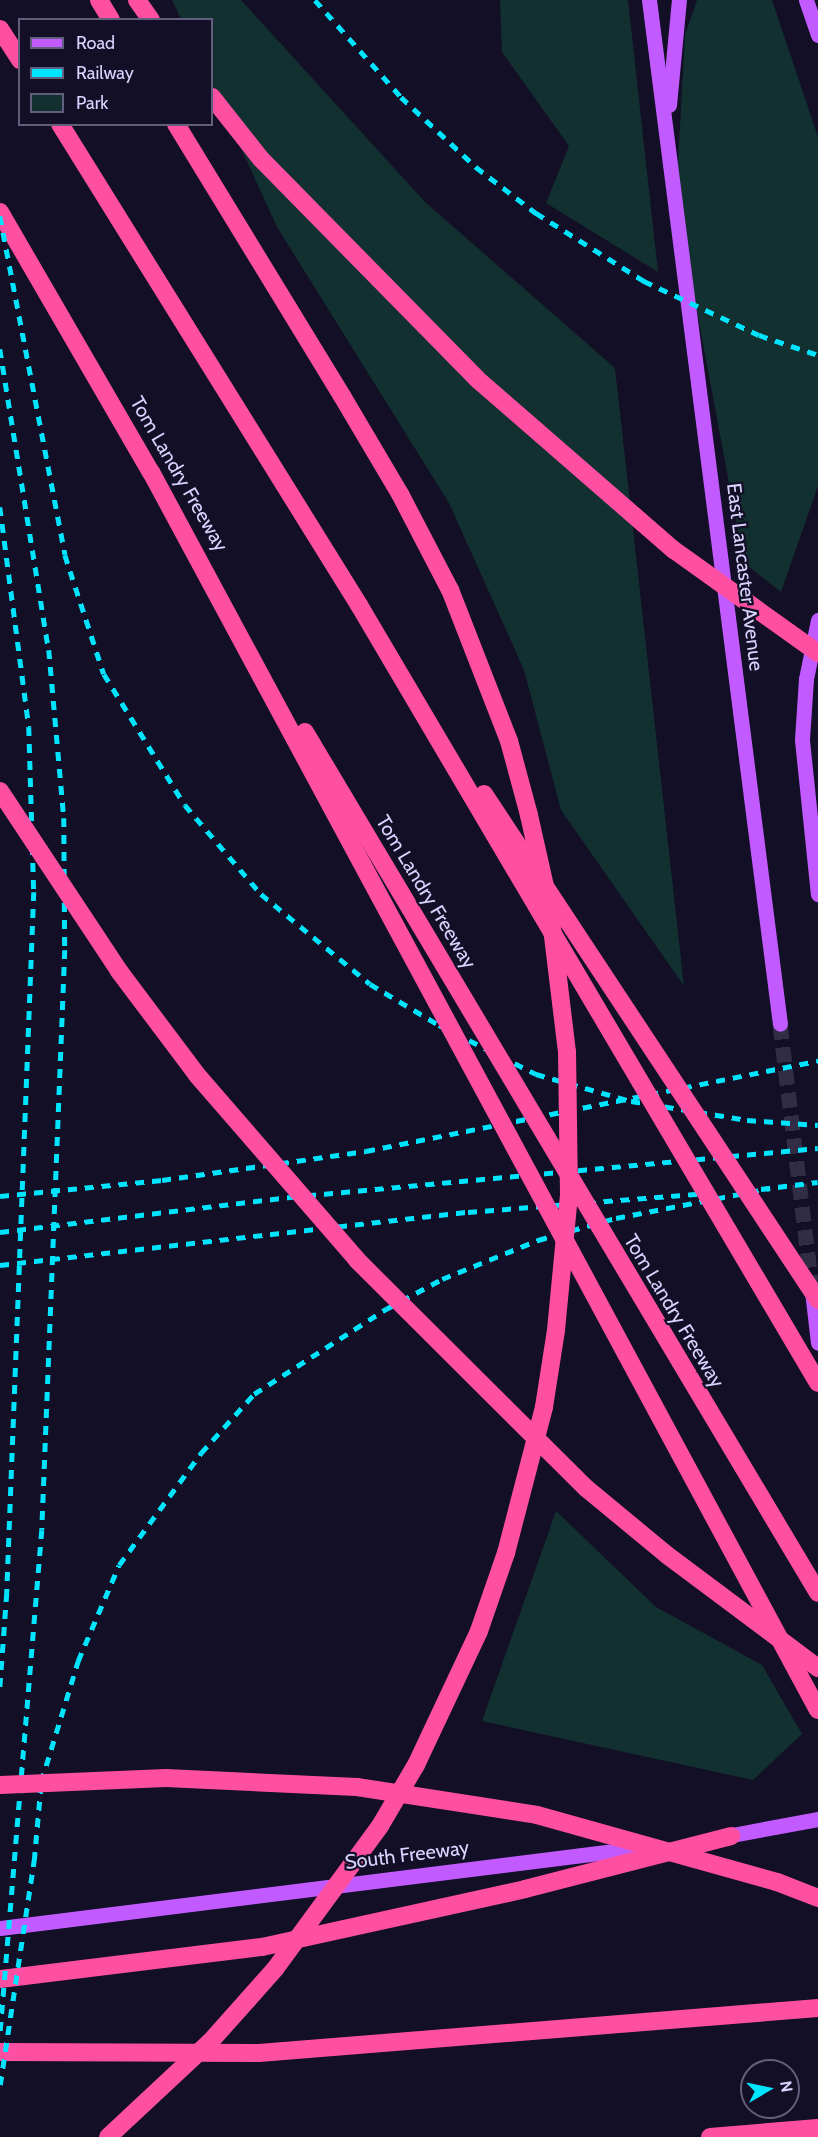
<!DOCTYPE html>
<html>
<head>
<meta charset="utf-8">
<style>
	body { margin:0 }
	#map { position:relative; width:818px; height:2137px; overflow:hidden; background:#130f26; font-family:Cabin,sans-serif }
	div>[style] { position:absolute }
	.green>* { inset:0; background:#12302f }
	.major-tunnel>* { height:15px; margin-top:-7.5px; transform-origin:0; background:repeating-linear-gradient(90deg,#312d47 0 15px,transparent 0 23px) }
	.major>* { height:15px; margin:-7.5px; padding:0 7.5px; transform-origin:7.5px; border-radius:7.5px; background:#c25bff }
	.highway>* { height:18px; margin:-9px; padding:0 9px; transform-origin:9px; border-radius:9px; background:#ff4fa3 }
	.rail>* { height:4.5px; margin-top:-2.25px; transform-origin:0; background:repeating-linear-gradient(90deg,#00e5ff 0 9px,transparent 0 17px) }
	.highway-bridge>* { height:18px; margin:-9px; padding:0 9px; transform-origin:9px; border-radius:9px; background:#ff4fa3 }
	span { translate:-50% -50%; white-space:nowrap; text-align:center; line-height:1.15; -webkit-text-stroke:4.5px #130f26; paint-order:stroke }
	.street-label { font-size:20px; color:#d9d4ff }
	.legend { position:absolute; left:18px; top:18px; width:195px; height:108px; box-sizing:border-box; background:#130f26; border:2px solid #625e7d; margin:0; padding:8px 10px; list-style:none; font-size:18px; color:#d9d4ff }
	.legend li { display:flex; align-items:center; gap:12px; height:30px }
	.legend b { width:30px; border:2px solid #625e7d }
	.north { position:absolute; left:740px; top:2059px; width:60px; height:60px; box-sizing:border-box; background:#130f26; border:2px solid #625e7d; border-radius:50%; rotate:81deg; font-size:16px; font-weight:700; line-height:24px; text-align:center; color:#d9d4ff }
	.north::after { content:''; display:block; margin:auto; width:21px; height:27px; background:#00e5ff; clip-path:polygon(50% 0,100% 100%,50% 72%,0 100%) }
</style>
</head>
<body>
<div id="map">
	<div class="green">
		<div style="clip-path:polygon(172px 0,241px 0,425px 202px,615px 368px,684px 986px,561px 810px,524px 670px,449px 503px,277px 227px,212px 85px,212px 20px,181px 19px)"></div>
		<div style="clip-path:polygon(500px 0,628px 0,658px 272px,546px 203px,569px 146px,502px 52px)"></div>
		<div style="clip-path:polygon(697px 0,772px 0,818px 137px,818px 486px,781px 592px,744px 563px,676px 199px,685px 35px)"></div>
		<div style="clip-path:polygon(556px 1511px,656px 1607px,762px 1665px,802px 1734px,753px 1780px,482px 1721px)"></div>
	</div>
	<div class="major-tunnel">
		<div style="left:780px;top:1024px;width:267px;rotate:83.1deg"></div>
	</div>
	<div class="major">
		<div style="left:649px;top:0;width:1032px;rotate:82.71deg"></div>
		<div style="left:806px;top:0;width:37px;rotate:71deg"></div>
		<div style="left:669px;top:105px;width:105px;rotate:-84.6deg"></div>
		<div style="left:818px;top:620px;width:60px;rotate:101.5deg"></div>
		<div style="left:806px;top:679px;width:61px;rotate:93.8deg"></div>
		<div style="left:802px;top:740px;width:155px;rotate:84.1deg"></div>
		<div style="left:812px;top:1291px;width:52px;rotate:83.4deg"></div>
		<div style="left:721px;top:1837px;width:99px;rotate:-10.5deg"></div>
		<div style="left:0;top:1928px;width:651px;rotate:-7.15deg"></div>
	</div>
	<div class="highway">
		<div style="left:99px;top:0;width:23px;rotate:59deg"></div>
		<div style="left:137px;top:0;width:24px;rotate:55deg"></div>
		<div style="left:0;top:29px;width:37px;rotate:57deg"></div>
		<div style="left:176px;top:124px;width:319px;rotate:58.6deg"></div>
		<div style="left:0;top:212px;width:301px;rotate:59.9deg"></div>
		<div style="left:0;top:1979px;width:264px;rotate:-7deg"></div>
		<div style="left:262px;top:1947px;width:269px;rotate:-12.4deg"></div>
		<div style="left:525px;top:1889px;width:213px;rotate:-14.4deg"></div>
		<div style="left:0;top:2052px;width:259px;rotate:0.2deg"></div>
		<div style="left:259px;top:2053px;width:561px;rotate:-4.6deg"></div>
		<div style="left:710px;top:2137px;width:108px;rotate:-4.8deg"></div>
	</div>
	<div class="rail">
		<div style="left:315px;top:0;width:130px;rotate:48.4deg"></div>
		<div style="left:401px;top:97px;width:103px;rotate:43deg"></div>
		<div style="left:476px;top:167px;width:76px;rotate:37.5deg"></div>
		<div style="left:536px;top:213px;width:128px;rotate:32.2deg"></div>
		<div style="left:644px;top:281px;width:127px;rotate:25.2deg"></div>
		<div style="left:759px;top:335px;width:62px;rotate:18.7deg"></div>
		<div style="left:0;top:216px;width:345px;rotate:79.1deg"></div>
		<div style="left:65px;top:555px;width:125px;rotate:71.9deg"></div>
		<div style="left:104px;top:674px;width:154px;rotate:58.3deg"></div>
		<div style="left:185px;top:805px;width:117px;rotate:49.5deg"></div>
		<div style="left:261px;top:894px;width:141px;rotate:39.5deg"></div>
		<div style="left:370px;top:984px;width:80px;rotate:30.7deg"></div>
		<div style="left:439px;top:1025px;width:109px;rotate:26.8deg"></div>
		<div style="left:536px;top:1074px;width:99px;rotate:15.9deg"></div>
		<div style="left:631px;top:1101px;width:118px;rotate:9.3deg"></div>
		<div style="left:747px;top:1120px;width:71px;rotate:4deg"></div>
		<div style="left:0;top:349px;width:305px;rotate:80.8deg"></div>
		<div style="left:49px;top:650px;width:169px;rotate:84.9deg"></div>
		<div style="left:64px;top:818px;width:132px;rotate:89.6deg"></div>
		<div style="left:65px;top:950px;width:580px;rotate:92.27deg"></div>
		<div style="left:42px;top:1530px;width:509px;rotate:94.74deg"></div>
		<div style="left:0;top:507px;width:222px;rotate:82.5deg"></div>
		<div style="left:29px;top:727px;width:165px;rotate:88.3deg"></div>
		<div style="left:34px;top:892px;width:702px;rotate:92.21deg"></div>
		<div style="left:7px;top:1593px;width:95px;rotate:94.2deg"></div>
		<div style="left:761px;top:1189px;width:57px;rotate:-7deg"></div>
		<div style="left:0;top:1196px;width:163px;rotate:-5.6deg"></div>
		<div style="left:162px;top:1180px;width:206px;rotate:-8.1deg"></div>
		<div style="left:366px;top:1151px;width:461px;rotate:-11.3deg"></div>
		<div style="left:0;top:1232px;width:292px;rotate:-6.9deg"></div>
		<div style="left:290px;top:1197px;width:530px;rotate:-5.3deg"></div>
		<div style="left:0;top:1265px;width:471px;rotate:-6.5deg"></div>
		<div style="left:468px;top:1212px;width:241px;rotate:-4.5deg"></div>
		<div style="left:0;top:2085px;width:227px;rotate:-81.4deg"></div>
		<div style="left:34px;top:1861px;width:79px;rotate:-84.9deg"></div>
		<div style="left:41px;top:1782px;width:127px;rotate:-73deg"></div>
		<div style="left:78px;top:1661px;width:104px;rotate:-66.9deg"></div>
		<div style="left:119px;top:1565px;width:139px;rotate:-53.8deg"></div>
		<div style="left:201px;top:1453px;width:79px;rotate:-48.1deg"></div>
		<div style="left:254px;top:1394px;width:157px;rotate:-32.8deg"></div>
		<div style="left:386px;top:1309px;width:64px;rotate:-28.2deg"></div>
		<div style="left:442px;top:1279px;width:104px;rotate:-22.1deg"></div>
		<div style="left:538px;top:1240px;width:81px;rotate:-15.8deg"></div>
		<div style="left:616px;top:1218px;width:157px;rotate:-11deg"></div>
	</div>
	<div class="highway-bridge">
		<div style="left:212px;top:97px;width:79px;rotate:51.7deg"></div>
		<div style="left:261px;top:159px;width:308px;rotate:45.5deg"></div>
		<div style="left:477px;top:379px;width:261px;rotate:41deg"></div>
		<div style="left:674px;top:550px;width:177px;rotate:35.6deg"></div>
		<div style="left:60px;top:124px;width:566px;rotate:58.13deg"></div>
		<div style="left:359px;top:605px;width:903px;rotate:59.46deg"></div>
		<div style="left:151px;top:472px;width:1406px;rotate:61.69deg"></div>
		<div style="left:305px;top:732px;width:1002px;rotate:59.21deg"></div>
		<div style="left:0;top:791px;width:216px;rotate:56.5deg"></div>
		<div style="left:119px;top:971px;width:130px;rotate:53.1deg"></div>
		<div style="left:197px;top:1075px;width:245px;rotate:49.1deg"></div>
		<div style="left:357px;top:1260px;width:323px;rotate:44.9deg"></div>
		<div style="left:586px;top:1488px;width:105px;rotate:39.6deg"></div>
		<div style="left:667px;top:1555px;width:189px;rotate:36.8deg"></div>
		<div style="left:484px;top:794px;width:606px;rotate:56.57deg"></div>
		<div style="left:0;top:1785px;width:166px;rotate:-2.4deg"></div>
		<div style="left:166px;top:1778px;width:191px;rotate:2.7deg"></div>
		<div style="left:357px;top:1787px;width:182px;rotate:8.8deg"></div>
		<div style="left:537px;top:1815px;width:249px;rotate:15.6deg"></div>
		<div style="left:777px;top:1882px;width:44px;rotate:21.3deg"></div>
		<div style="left:108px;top:2137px;width:139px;rotate:-43deg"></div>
		<div style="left:210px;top:2042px;width:98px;rotate:-48.3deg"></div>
		<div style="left:275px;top:1969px;width:177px;rotate:-53.7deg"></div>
		<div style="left:380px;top:1826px;width:71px;rotate:-59.5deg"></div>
		<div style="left:416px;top:1765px;width:148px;rotate:-64.8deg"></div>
		<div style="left:479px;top:1631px;width:83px;rotate:-70.9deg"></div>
		<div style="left:506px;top:1553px;width:151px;rotate:-75.4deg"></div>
		<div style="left:544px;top:1407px;width:78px;rotate:-81.1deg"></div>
		<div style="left:556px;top:1330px;width:137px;rotate:-84.5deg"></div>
		<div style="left:569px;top:1194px;width:142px;rotate:-90.8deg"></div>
		<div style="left:567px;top:1052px;width:149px;rotate:-96.9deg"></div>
		<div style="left:549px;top:904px;width:91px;rotate:-102.7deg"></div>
		<div style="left:529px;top:815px;width:77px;rotate:-105.1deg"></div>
		<div style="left:509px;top:741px;width:162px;rotate:-111.3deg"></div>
		<div style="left:450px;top:590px;width:108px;rotate:-117.5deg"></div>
		<div style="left:400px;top:494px;width:114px;rotate:-120.6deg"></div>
	</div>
	<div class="street-label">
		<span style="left:179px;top:474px;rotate:60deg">Tom Landry Freeway</span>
		<span style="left:745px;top:577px;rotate:83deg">East Lancaster Avenue</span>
		<span style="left:426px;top:892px;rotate:59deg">Tom Landry Freeway</span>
		<span style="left:674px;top:1311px;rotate:59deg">Tom Landry Freeway</span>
		<span style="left:407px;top:1855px;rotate:-7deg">South Freeway</span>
	</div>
	<ul class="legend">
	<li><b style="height:8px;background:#c25bff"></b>Road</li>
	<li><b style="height:8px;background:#00e5ff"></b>Railway</li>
	<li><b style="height:16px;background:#12302f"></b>Park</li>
	</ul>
	<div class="north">N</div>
</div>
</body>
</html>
